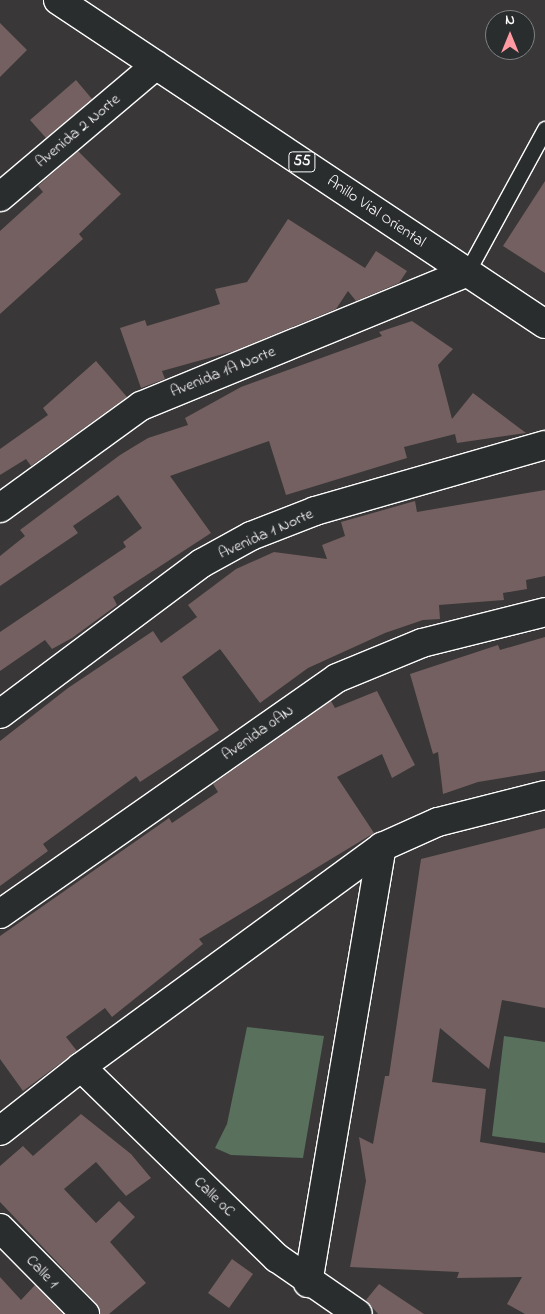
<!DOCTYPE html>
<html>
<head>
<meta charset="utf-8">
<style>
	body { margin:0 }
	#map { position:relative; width:545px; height:1314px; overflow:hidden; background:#393738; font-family:"Indie Flower",sans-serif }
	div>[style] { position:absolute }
	.green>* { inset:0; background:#59705d }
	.building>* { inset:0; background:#746060 }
	.roads { filter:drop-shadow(1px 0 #fff) drop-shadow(-1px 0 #fff) drop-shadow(0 1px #fff) drop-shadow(0 -1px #fff) }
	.service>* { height:15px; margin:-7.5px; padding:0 7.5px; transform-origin:7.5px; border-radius:7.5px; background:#2a2d2e }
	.minor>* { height:28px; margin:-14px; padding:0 14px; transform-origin:14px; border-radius:14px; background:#2a2d2e }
	.trunk>* { height:28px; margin:-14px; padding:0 14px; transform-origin:14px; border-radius:14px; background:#2a2d2e }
	span { translate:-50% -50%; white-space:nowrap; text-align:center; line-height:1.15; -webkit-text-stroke:4px #2a2d2e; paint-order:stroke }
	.shield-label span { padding:1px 4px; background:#2a2d2e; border:1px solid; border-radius:4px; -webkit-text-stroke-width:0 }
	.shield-label { font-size:15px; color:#fff; font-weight:700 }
	.street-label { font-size:16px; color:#fff }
	.north { position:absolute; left:485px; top:10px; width:50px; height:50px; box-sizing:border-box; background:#2a2d2e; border:1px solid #7f8182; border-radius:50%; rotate:0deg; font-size:14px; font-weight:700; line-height:20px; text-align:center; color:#fff }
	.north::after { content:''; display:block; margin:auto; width:18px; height:22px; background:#ff9aa2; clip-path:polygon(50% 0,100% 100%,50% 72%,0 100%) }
</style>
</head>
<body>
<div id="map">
	<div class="green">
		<div style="clip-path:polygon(247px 1027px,324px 1036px,303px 1158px,231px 1155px,215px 1148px,227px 1124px)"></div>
		<div style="clip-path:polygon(504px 1036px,545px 1042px,545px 1143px,492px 1136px)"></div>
	</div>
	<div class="building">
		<div style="clip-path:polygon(0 23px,27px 50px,0 77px)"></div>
		<div style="clip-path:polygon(76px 80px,92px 99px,46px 138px,30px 120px)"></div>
		<div style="clip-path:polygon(78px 151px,121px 194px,79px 234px,83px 239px,0 314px,0 231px,43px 192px,38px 186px)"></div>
		<div style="clip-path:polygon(545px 181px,545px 273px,503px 246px)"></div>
		<div style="clip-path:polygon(288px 219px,365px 268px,376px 251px,407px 271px,399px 283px,356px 301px,348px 291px,336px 309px,234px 351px,162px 371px,165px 379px,141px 388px,120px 328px,145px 320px,147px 326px,220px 304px,215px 289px,247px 282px)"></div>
		<div style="clip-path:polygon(412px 321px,453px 349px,438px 365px,452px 419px,473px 393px,526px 433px,457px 443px,455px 434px,404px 447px,407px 458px,286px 495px,269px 441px,170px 476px,211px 533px,113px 597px,117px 605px,72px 638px,52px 649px,45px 640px,0 671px,0 632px,126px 547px,123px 542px,142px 528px,118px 495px,73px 526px,78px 533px,0 586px,0 556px,25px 536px,20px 530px,120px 455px,148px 438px,188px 425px,185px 418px,241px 387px,382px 336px,379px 332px)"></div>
		<div style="clip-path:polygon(96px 361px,127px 397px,31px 466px,26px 459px,0 475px,0 449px,48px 415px,43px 408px)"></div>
		<div style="clip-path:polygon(545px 490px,545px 576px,526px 580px,527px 589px,503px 593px,504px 600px,439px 605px,440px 619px,423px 620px,385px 633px,308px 668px,260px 703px,220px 649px,182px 677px,219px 730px,140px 782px,136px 776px,43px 844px,48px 851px,0 886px,0 741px,68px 688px,153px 631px,161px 643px,197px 617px,188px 605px,236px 569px,274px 552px,327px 559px,322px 545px,345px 536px,341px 522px,415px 501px,417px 512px)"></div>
		<div style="clip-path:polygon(545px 637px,545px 771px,478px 782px,443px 794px,438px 752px,433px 754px,410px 674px,498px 645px,500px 650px)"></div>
		<div style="clip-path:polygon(377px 691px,415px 765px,392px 778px,382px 754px,337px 777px,374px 833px,199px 939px,203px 944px,112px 1017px,105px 1008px,66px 1037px,77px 1051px,23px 1091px,0 1059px,0 936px,169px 818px,172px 823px,218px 792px,213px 784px,331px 701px,335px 708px)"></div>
		<div style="clip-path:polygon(545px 828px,545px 1008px,502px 1000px,489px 1069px,440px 1028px,432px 1082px,486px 1089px,480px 1142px,545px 1153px,545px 1314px,525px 1314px,507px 1304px,522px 1277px,457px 1278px,459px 1272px,350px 1267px,366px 1181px,359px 1137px,373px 1144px,385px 1076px,389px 1076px,421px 859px)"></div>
		<div style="clip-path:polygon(81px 1114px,131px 1154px,151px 1178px,126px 1196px,96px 1162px,64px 1189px,96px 1223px,119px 1201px,135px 1217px,110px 1242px,146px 1283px,109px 1314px,100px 1314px,96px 1303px,0 1202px,0 1166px,23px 1146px,33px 1156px)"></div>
		<div style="clip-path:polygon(232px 1259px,253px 1274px,229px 1308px,208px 1293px)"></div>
		<div style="clip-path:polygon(0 1277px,21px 1300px,35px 1285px,63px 1314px,0 1314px)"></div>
		<div style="clip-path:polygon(379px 1284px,424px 1314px,378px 1314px,366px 1300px)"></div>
	</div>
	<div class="roads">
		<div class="service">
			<div style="left:467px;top:272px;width:163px;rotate:-61.4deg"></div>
		</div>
		<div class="minor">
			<div style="left:0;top:197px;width:204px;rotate:-40.2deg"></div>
			<div style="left:0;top:508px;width:174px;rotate:-35.9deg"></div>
			<div style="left:141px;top:406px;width:352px;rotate:-22.3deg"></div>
			<div style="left:0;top:714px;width:252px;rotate:-36.8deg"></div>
			<div style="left:202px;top:563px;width:56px;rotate:-28.9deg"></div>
			<div style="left:251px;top:536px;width:69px;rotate:-21.3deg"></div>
			<div style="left:315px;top:511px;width:239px;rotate:-16deg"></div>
			<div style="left:0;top:914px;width:411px;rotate:-35deg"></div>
			<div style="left:337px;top:678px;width:92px;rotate:-22.4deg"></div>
			<div style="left:422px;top:643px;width:127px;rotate:-14.1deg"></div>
			<div style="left:81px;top:1067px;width:274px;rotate:44.3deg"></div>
			<div style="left:277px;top:1258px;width:98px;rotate:34.7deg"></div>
			<div style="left:0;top:1131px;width:103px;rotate:-38.3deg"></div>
			<div style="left:81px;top:1067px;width:373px;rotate:-36.2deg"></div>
			<div style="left:382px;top:847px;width:61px;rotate:-24.1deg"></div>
			<div style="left:438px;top:822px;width:110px;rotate:-14.2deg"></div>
			<div style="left:0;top:1228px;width:121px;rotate:45.3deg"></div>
			<div style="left:308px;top:1283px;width:442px;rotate:-80.4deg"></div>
		</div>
		<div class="trunk">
			<div style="left:58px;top:0;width:585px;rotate:33.64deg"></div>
		</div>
	</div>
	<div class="shield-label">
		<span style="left:302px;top:162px">55</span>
	</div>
	<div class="street-label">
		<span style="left:78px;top:131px;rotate:-40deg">Avenida 2 Norte</span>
		<span style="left:376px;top:212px;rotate:34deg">Anillo Vial Oriental</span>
		<span style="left:223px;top:372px;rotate:-22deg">Avenida 1A Norte</span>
		<span style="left:266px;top:534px;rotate:-24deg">Avenida 1 Norte</span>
		<span style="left:258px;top:733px;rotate:-35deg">Avenida 0AN</span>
		<span style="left:214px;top:1197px;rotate:44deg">Calle 0C</span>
		<span style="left:42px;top:1272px;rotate:46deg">Calle 1</span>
	</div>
	<div class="north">N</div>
</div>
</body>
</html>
